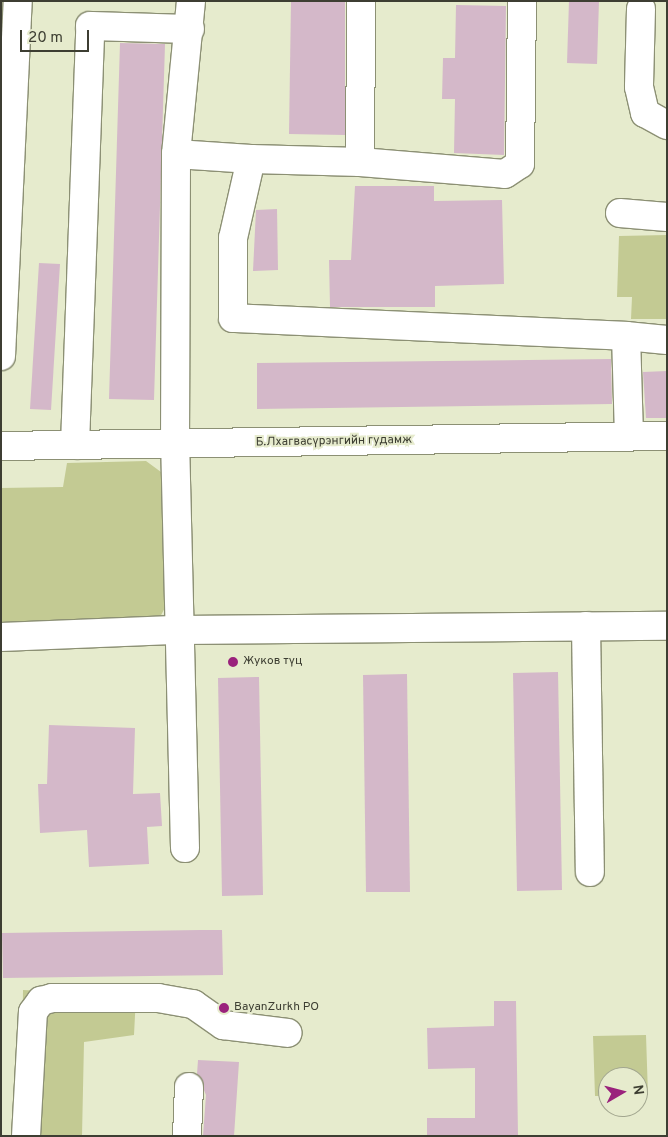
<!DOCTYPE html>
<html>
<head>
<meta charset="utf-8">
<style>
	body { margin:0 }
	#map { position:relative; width:668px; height:1137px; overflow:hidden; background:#e6ebcd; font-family:Overpass,sans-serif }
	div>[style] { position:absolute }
	.green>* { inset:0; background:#c3ca93 }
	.building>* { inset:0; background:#d4b8c9 }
	.roads { filter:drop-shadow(1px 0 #8c9074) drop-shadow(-1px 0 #8c9074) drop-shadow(0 1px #8c9074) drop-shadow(0 -1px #8c9074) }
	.minor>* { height:28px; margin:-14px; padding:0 14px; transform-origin:14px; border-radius:14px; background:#fff }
	.dots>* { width:14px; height:14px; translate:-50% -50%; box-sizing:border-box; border:2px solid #e6ebcd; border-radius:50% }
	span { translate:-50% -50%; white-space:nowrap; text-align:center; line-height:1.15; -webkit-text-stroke:4px #e6ebcd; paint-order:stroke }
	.street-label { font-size:12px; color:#3d3e32 }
	.poi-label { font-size:12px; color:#3d3e32 }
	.left { translate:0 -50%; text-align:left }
	.frame { position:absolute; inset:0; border:2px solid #3d3e32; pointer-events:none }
	.north { position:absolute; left:598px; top:1067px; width:50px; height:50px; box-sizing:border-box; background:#e6ebcd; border:1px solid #a2a68f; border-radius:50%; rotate:82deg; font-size:14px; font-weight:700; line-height:20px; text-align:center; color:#3d3e32 }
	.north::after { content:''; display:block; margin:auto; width:18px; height:22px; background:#9a227c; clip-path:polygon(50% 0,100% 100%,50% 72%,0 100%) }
	.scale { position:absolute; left:20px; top:30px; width:69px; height:22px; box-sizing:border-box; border:2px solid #3d3e32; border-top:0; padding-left:6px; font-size:15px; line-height:18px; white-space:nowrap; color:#3d3e32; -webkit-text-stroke:4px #e6ebcd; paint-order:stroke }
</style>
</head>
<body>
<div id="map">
	<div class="green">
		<div style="clip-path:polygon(667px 235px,667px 319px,631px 319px,632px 297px,617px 297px,619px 236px)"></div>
		<div style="clip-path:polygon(146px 461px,161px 472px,166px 484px,168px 602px,159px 619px,1px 626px,1px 488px,63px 487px,67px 463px)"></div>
		<div style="clip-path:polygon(23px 990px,136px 996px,134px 1035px,84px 1042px,82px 1136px,21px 1136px)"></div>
		<div style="clip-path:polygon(646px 1035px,648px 1095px,638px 1095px,638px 1077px,608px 1077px,608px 1096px,595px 1096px,593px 1036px)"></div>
	</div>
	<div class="building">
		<div style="clip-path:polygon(291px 1px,345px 1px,345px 135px,289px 134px)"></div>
		<div style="clip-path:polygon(569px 1px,599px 1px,597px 64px,567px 63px)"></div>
		<div style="clip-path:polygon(456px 5px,506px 6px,504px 155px,454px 153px,455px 99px,442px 99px,443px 58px,455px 58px)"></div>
		<div style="clip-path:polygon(120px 43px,165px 44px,154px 400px,109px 399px)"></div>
		<div style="clip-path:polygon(355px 186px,434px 186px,434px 201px,502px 200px,504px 284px,435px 286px,435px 307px,330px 307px,329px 260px,351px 260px)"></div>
		<div style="clip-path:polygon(277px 209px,278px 270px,253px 271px,256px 210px)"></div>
		<div style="clip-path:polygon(39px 263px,60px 264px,51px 410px,30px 409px)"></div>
		<div style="clip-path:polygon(611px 359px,612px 404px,257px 409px,257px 363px)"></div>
		<div style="clip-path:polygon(667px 371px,667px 418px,646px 418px,643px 372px)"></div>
		<div style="clip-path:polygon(558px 672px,562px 890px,517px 891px,513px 673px)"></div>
		<div style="clip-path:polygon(407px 674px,410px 892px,366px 892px,363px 675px)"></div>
		<div style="clip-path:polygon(259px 677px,263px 895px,222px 896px,218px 678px)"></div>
		<div style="clip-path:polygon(49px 725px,135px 728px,133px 794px,160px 793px,162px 826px,147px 827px,149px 864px,89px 867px,87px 830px,40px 833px,38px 784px,47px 784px)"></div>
		<div style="clip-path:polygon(200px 930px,222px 930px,223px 975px,3px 978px,2px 933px)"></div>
		<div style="clip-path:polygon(494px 1001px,516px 1001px,518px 1136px,427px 1136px,427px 1118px,475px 1118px,475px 1068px,428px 1069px,427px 1028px,494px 1026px)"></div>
		<div style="clip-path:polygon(198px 1060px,239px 1062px,234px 1136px,203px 1136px,206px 1095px,197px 1074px)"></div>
	</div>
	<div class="roads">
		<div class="minor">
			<div style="left:641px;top:9px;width:78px;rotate:91.5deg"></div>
			<div style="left:639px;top:87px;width:27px;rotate:77deg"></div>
			<div style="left:645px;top:113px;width:25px;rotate:29deg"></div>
			<div style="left:176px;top:154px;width:75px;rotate:3.8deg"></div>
			<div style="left:251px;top:159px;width:81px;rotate:102.8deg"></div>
			<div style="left:233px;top:238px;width:80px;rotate:90deg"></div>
			<div style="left:233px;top:318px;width:393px;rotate:2.6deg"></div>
			<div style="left:251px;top:159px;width:109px;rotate:1.6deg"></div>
			<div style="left:360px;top:162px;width:145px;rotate:4.7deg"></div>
			<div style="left:505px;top:174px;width:18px;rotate:-34deg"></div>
			<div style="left:520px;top:164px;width:163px;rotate:-89.3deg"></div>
			<div style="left:360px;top:162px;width:161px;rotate:-89.6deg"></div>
			<div style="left:620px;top:213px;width:47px;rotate:4.9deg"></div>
			<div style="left:1px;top:356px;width:355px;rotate:-87.3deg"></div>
			<div style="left:629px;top:436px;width:100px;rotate:-91.7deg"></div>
			<div style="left:626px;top:336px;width:41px;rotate:5.6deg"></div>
			<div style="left:75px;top:445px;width:419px;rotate:-87.9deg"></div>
			<div style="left:90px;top:26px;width:100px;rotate:1.7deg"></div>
			<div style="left:1px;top:446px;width:666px;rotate:-0.86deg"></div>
			<div style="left:586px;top:626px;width:246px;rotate:89.1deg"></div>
			<div style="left:1px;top:637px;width:178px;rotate:-2.3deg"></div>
			<div style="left:179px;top:630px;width:488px;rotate:-0.5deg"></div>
			<div style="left:185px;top:848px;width:402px;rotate:-91.4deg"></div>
			<div style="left:175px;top:446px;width:292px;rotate:-89.8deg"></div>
			<div style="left:176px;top:154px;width:154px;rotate:-84.4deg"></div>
			<div style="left:26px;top:1136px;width:124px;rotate:-86.8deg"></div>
			<div style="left:33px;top:1012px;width:14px;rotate:-54deg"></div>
			<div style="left:41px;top:1001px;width:11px;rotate:-15deg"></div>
			<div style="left:52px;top:998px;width:106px"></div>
			<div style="left:158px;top:998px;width:36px;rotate:10deg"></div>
			<div style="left:193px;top:1004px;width:37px;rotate:35deg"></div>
			<div style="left:223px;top:1025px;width:65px;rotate:7deg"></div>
			<div style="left:187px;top:1136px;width:49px;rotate:-87.7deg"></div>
		</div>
	</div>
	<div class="dots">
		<div style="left:233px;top:662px;background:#9a227c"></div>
		<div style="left:224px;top:1008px;background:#9a227c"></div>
	</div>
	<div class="street-label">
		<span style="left:334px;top:442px;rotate:-1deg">Б.Лхагвасүрэнгийн гудамж</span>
	</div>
	<div class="poi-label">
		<span class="left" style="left:243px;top:662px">Жуков түц</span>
		<span class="left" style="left:234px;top:1008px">BayanZurkh PO</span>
	</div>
	<div class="frame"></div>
	<div class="north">N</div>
	<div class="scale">20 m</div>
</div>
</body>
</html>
